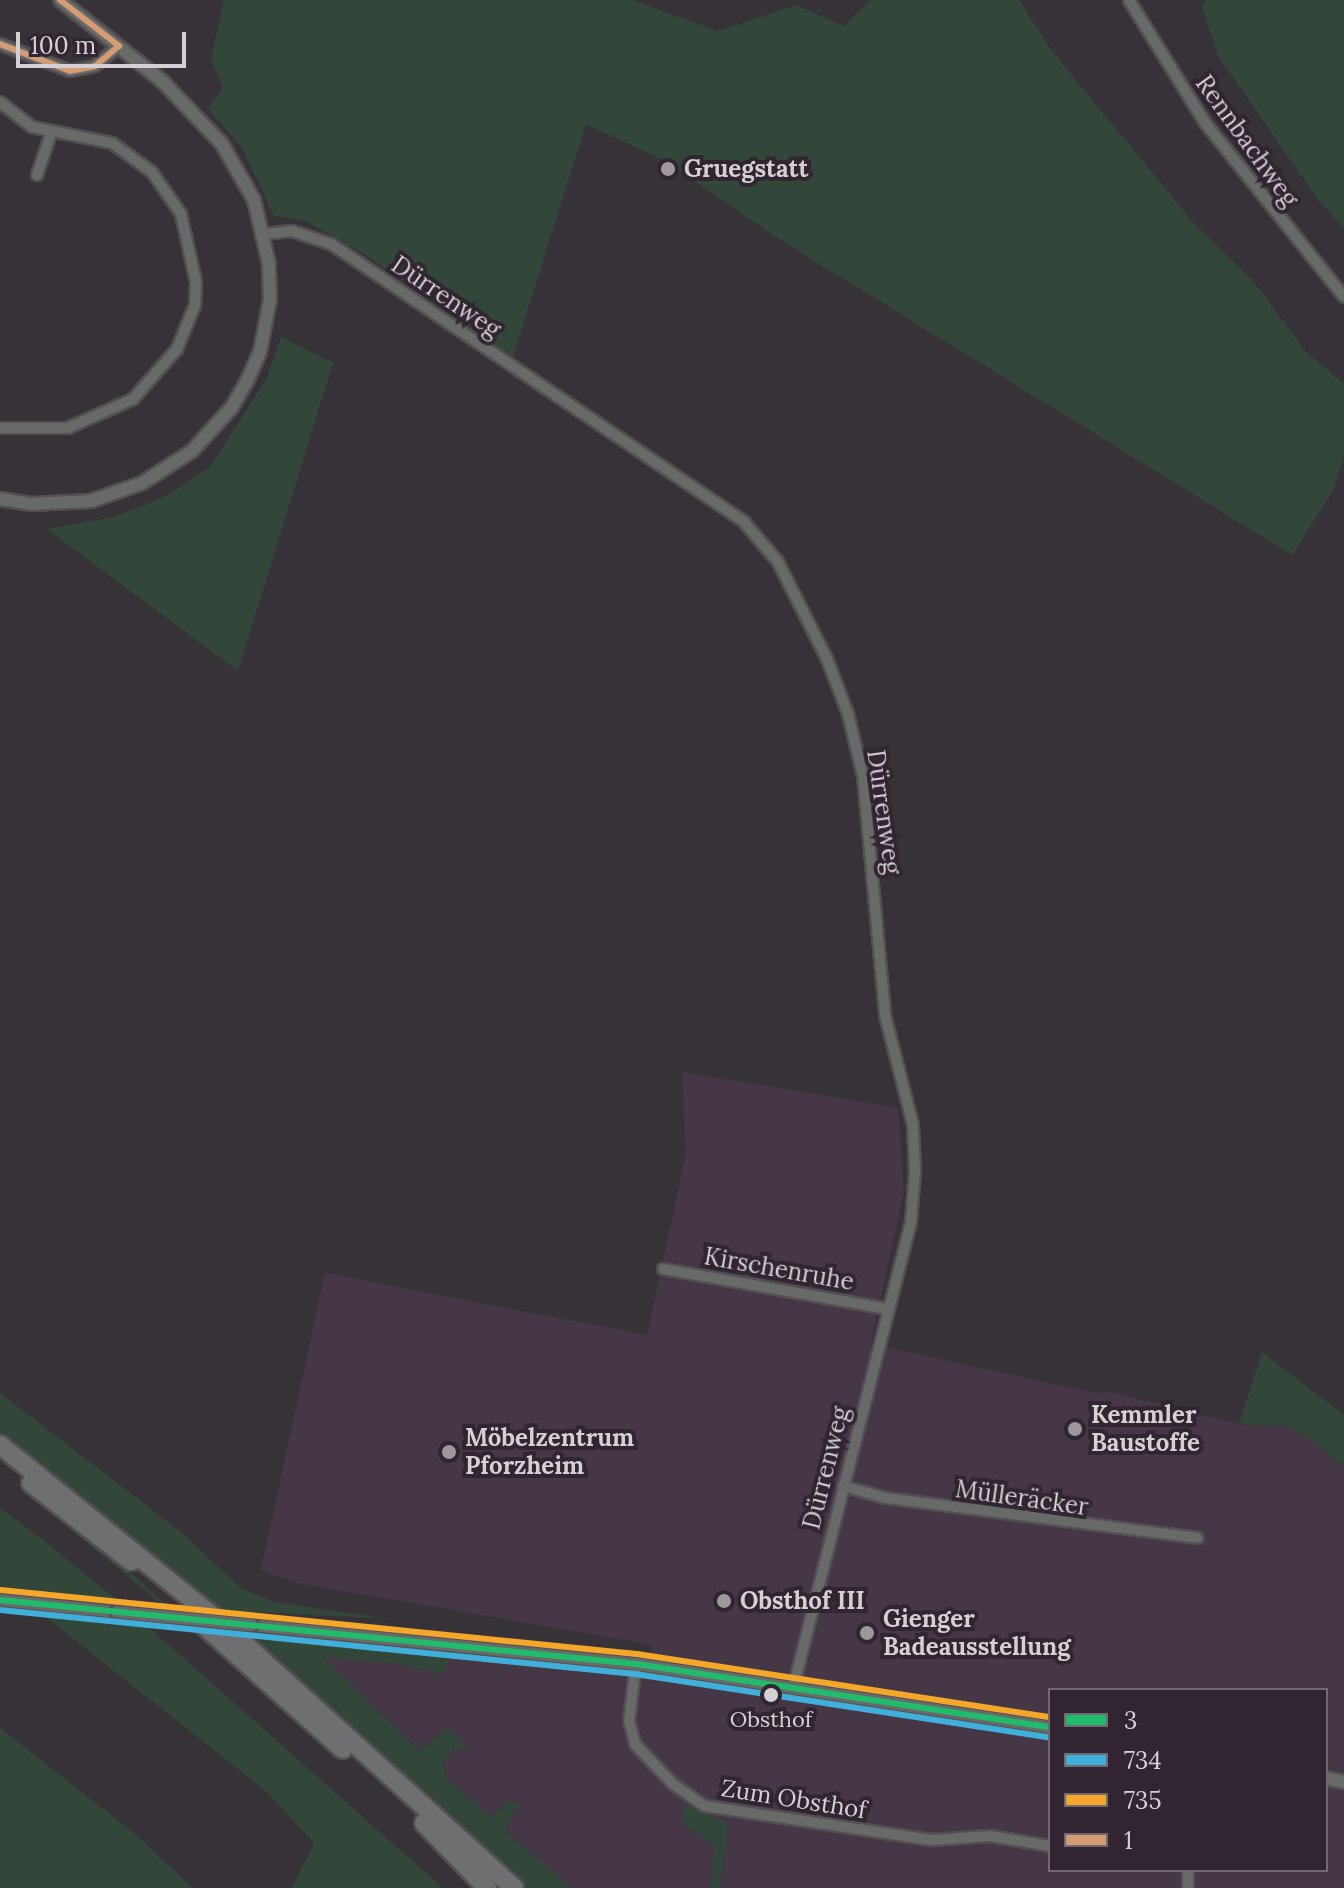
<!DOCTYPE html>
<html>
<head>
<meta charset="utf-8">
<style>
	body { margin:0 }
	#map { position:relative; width:1344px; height:1888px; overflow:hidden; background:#373237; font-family:Lora,serif }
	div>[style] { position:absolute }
	.built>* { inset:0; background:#453746 }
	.green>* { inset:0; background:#33463a }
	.roads { filter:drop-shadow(2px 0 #534f53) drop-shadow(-2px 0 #534f53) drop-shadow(0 2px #534f53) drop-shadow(0 -2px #534f53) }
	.minor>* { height:10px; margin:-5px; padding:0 5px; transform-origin:5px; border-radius:5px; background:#686969 }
	.tertiary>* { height:12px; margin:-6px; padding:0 6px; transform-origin:6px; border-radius:6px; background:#686969 }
	.motorway>* { height:18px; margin:-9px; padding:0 9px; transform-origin:9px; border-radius:9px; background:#6e6f70 }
	.bridges { filter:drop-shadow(2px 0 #534f53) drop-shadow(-2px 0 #534f53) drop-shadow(0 2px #534f53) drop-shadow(0 -2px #534f53) }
	.tertiary-bridge>* { height:12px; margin:-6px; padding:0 6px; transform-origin:6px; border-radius:6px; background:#686969 }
	.bus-1>* { height:6px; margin:-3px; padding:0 3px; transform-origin:3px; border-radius:3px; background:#20bc6c }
	.bus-2>* { height:6px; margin:-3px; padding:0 3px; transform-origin:3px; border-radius:3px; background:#40b0da }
	.bus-3>* { height:6px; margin:-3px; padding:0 3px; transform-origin:3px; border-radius:3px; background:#f5a72a }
	.bus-4>* { height:6px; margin:-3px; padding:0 3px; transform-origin:3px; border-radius:3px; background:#d39c74 }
	.dots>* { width:22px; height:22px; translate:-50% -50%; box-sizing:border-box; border:4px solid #302530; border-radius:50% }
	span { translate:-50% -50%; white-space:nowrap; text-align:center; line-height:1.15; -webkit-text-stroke:8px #302530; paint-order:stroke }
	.bus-label { font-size:22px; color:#d6cfd6 }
	.street-label { font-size:24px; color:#d6cfd6 }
	.poi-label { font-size:24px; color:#d6cfd6; font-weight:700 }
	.left { translate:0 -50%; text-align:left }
	.legend { position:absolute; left:1048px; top:1688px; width:280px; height:184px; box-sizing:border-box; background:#302530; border:2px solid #726972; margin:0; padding:10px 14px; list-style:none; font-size:24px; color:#d6cfd6 }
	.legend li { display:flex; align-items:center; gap:16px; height:40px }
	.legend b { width:40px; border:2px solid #726972 }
	.scale { position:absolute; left:16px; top:32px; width:170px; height:36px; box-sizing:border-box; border:4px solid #d6cfd6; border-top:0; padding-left:10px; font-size:24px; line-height:28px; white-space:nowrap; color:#d6cfd6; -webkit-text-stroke:6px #302530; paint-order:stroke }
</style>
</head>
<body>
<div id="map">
	<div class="built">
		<div style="clip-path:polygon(evenodd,682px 1072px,898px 1108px,904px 1190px,871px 1344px,1100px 1394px,1102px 1390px,1239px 1424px,1284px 1426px,1310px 1439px,1344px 1468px,1344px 1888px,571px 1888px,504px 1830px,518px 1805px,491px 1816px,447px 1779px,443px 1763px,457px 1748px,447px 1729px,420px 1750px,322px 1657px,447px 1663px,448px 1658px,649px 1673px,653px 1645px,297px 1583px,261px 1570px,325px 1273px,647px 1335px,686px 1154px,682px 1072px,1050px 1690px,1326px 1690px,1326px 1870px,1050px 1870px,1050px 1690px)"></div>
	</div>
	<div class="green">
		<div style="clip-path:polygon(224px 0,632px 0,718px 31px,796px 5px,844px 26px,871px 0,1019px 0,1052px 51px,1192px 221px,1254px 282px,1306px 352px,1344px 384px,1344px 456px,1333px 491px,1292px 555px,774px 236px,667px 162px,586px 124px,513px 357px,364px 254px,304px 220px,274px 216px,242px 148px,208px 108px,223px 88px,211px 59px)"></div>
		<div style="clip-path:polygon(1208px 0,1344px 0,1344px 228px,1319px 201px,1218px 56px,1202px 6px)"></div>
		<div style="clip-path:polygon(281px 337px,333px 363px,238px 671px,47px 529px,113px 517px,162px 498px,209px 468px,266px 380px)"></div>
		<div style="clip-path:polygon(1262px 1352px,1344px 1415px,1344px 1468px,1310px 1439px,1284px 1426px,1239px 1424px)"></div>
		<div style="clip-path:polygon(0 1393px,181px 1532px,242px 1589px,275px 1602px,390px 1619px,217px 1610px,0 1438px)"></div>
		<div style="clip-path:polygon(0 1471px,125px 1568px,454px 1858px,203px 1638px)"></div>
		<div style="clip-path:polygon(0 1508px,37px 1535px,116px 1599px,0 1586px)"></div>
		<div style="clip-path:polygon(0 1605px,145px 1624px,443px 1888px,292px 1888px,314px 1843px,268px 1793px,46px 1617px,0 1613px)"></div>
		<div style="clip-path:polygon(244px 1633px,448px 1648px,563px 1667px,449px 1658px,447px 1670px,440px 1673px,394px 1663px,323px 1658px,419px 1750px,448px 1728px,468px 1748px,453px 1750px,443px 1763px,447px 1779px,491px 1816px,510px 1800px,518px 1805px,505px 1830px,571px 1888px,525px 1888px)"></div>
		<div style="clip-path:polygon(0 1728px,134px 1833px,193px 1888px,0 1888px)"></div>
		<div style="clip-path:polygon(684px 1804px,728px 1823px,720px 1888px,710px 1888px,714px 1845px,683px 1824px)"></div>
	</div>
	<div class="roads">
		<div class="minor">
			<div style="left:1129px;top:0;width:146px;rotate:58.2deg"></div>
			<div style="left:1206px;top:124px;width:221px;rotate:51.4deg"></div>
			<div style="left:0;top:44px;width:75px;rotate:21.1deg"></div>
			<div style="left:70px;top:71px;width:25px;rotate:-11deg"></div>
			<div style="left:95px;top:66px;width:31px;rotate:-40deg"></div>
			<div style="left:0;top:102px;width:41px;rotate:38deg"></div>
			<div style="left:32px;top:127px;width:82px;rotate:11.3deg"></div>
			<div style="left:112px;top:143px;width:49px;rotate:35.9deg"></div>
			<div style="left:152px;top:172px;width:51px;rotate:55.4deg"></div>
			<div style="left:181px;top:214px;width:70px;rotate:77.6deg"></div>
			<div style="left:196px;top:282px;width:23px;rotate:92deg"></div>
			<div style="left:195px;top:305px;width:48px;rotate:112.2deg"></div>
			<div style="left:177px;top:349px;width:67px;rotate:131.3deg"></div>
			<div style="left:133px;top:399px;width:71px;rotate:156deg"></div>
			<div style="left:68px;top:428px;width:68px;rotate:180deg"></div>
			<div style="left:37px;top:175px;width:46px;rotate:-71.2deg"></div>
			<div style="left:264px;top:234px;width:28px;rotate:-6deg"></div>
			<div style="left:292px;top:231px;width:41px;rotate:18.4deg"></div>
			<div style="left:331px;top:244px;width:498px;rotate:33.9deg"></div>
			<div style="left:744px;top:522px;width:52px;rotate:49.6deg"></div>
			<div style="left:778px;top:562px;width:109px;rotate:63.2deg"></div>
			<div style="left:827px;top:659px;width:59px;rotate:69.1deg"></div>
			<div style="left:848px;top:714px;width:64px;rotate:76.4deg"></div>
			<div style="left:863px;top:776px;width:240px;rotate:84.7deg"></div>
			<div style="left:885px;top:1015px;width:114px;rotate:75.7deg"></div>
			<div style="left:913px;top:1125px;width:46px;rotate:87.5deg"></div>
			<div style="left:915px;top:1171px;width:51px;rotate:94.5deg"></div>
			<div style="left:911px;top:1222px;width:478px;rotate:104.2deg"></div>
			<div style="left:663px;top:1269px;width:229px;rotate:10.1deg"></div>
			<div style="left:843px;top:1486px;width:45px;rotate:15.6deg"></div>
			<div style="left:886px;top:1498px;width:314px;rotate:7.3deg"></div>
			<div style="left:636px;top:1664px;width:57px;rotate:97deg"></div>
			<div style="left:629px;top:1721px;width:24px;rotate:75deg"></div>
			<div style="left:635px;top:1744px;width:55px;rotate:46.5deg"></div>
			<div style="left:673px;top:1784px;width:38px;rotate:35deg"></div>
			<div style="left:704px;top:1806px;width:230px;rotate:8.5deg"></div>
			<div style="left:931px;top:1840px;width:59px;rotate:-3.9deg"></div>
			<div style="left:990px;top:1836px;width:61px;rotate:9.5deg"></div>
			<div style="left:1188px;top:1888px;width:18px;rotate:-90deg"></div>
		</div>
		<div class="tertiary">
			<div style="left:0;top:499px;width:31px;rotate:9deg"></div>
			<div style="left:31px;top:504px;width:60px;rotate:-2.9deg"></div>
			<div style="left:91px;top:501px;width:54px;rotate:-19.4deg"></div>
			<div style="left:142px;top:483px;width:59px;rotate:-32.6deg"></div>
			<div style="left:192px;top:451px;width:59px;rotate:-47.7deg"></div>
			<div style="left:232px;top:407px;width:30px;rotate:-60deg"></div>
			<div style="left:247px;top:381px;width:32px;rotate:-66deg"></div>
			<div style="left:260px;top:352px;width:54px;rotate:-79.3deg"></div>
			<div style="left:270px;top:299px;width:35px;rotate:-92deg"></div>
			<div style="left:269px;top:264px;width:66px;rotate:-103.2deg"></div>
			<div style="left:254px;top:200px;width:64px;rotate:-119.7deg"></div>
			<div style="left:222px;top:144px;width:87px;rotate:-133.6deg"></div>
			<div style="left:162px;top:81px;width:130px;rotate:-141.5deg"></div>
			<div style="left:0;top:1600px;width:118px;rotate:5.9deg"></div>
			<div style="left:251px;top:1625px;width:387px;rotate:5.8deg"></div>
			<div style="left:636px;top:1664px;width:419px;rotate:8.7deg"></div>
			<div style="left:1326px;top:1778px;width:18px;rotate:13deg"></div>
		</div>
		<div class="motorway">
			<div style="left:0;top:1445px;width:284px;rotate:38.8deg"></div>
			<div style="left:221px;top:1623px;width:395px;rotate:42.1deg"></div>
			<div style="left:31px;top:1483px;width:127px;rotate:38deg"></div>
			<div style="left:189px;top:1612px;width:206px;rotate:41.7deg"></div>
			<div style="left:424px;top:1823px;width:91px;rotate:45.9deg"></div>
		</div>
	</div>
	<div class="bridges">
		<div class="tertiary-bridge">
			<div style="left:117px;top:1612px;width:135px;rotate:5.5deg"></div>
		</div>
	</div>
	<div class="bus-1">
		<div style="left:0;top:1600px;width:639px;rotate:5.75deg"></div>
		<div style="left:636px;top:1664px;width:419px;rotate:8.7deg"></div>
	</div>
	<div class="bus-2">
		<div style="left:0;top:1610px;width:638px;rotate:5.76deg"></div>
		<div style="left:635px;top:1674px;width:418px;rotate:8.7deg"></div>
	</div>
	<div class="bus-3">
		<div style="left:1px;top:1590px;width:639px;rotate:5.75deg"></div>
		<div style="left:637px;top:1654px;width:418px;rotate:8.7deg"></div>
	</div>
	<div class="bus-4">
		<div style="left:60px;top:0;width:75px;rotate:37.9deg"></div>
		<div style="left:0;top:44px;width:75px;rotate:21.1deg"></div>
		<div style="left:70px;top:71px;width:25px;rotate:-11deg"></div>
		<div style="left:95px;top:66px;width:31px;rotate:-40deg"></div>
	</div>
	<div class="dots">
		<div style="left:668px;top:169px;background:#9e989e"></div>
		<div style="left:1075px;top:1429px;background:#9e989e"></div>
		<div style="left:449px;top:1452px;background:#9e989e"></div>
		<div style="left:724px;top:1601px;background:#9e989e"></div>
		<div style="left:867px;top:1633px;background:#9e989e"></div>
		<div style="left:771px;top:1695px;background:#d6cfd6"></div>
	</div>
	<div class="bus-label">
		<span style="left:771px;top:1720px">Obsthof</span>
	</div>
	<div class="street-label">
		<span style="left:1247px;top:141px;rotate:54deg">Rennbachweg</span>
		<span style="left:446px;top:297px;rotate:34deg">Dürrenweg</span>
		<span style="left:884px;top:812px;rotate:82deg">Dürrenweg</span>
		<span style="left:779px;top:1269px;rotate:10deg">Kirschenruhe</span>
		<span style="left:826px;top:1468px;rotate:-76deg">Dürrenweg</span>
		<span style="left:1022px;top:1498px;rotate:8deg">Mülleräcker</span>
		<span style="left:794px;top:1799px;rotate:9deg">Zum Obsthof</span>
	</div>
	<div class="poi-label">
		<span class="left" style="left:684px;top:169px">Gruegstatt</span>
		<span class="left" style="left:1091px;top:1429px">Kemmler<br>Baustoffe</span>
		<span class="left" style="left:465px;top:1452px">Möbelzentrum<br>Pforzheim</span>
		<span class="left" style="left:740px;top:1601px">Obsthof III</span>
		<span class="left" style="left:883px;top:1633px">Gienger<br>Badeausstellung</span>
	</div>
	<ul class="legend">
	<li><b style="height:10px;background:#20bc6c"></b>3</li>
	<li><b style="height:10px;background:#40b0da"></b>734</li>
	<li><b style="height:10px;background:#f5a72a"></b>735</li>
	<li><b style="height:10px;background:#d39c74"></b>1</li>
	</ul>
	<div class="scale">100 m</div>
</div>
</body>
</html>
